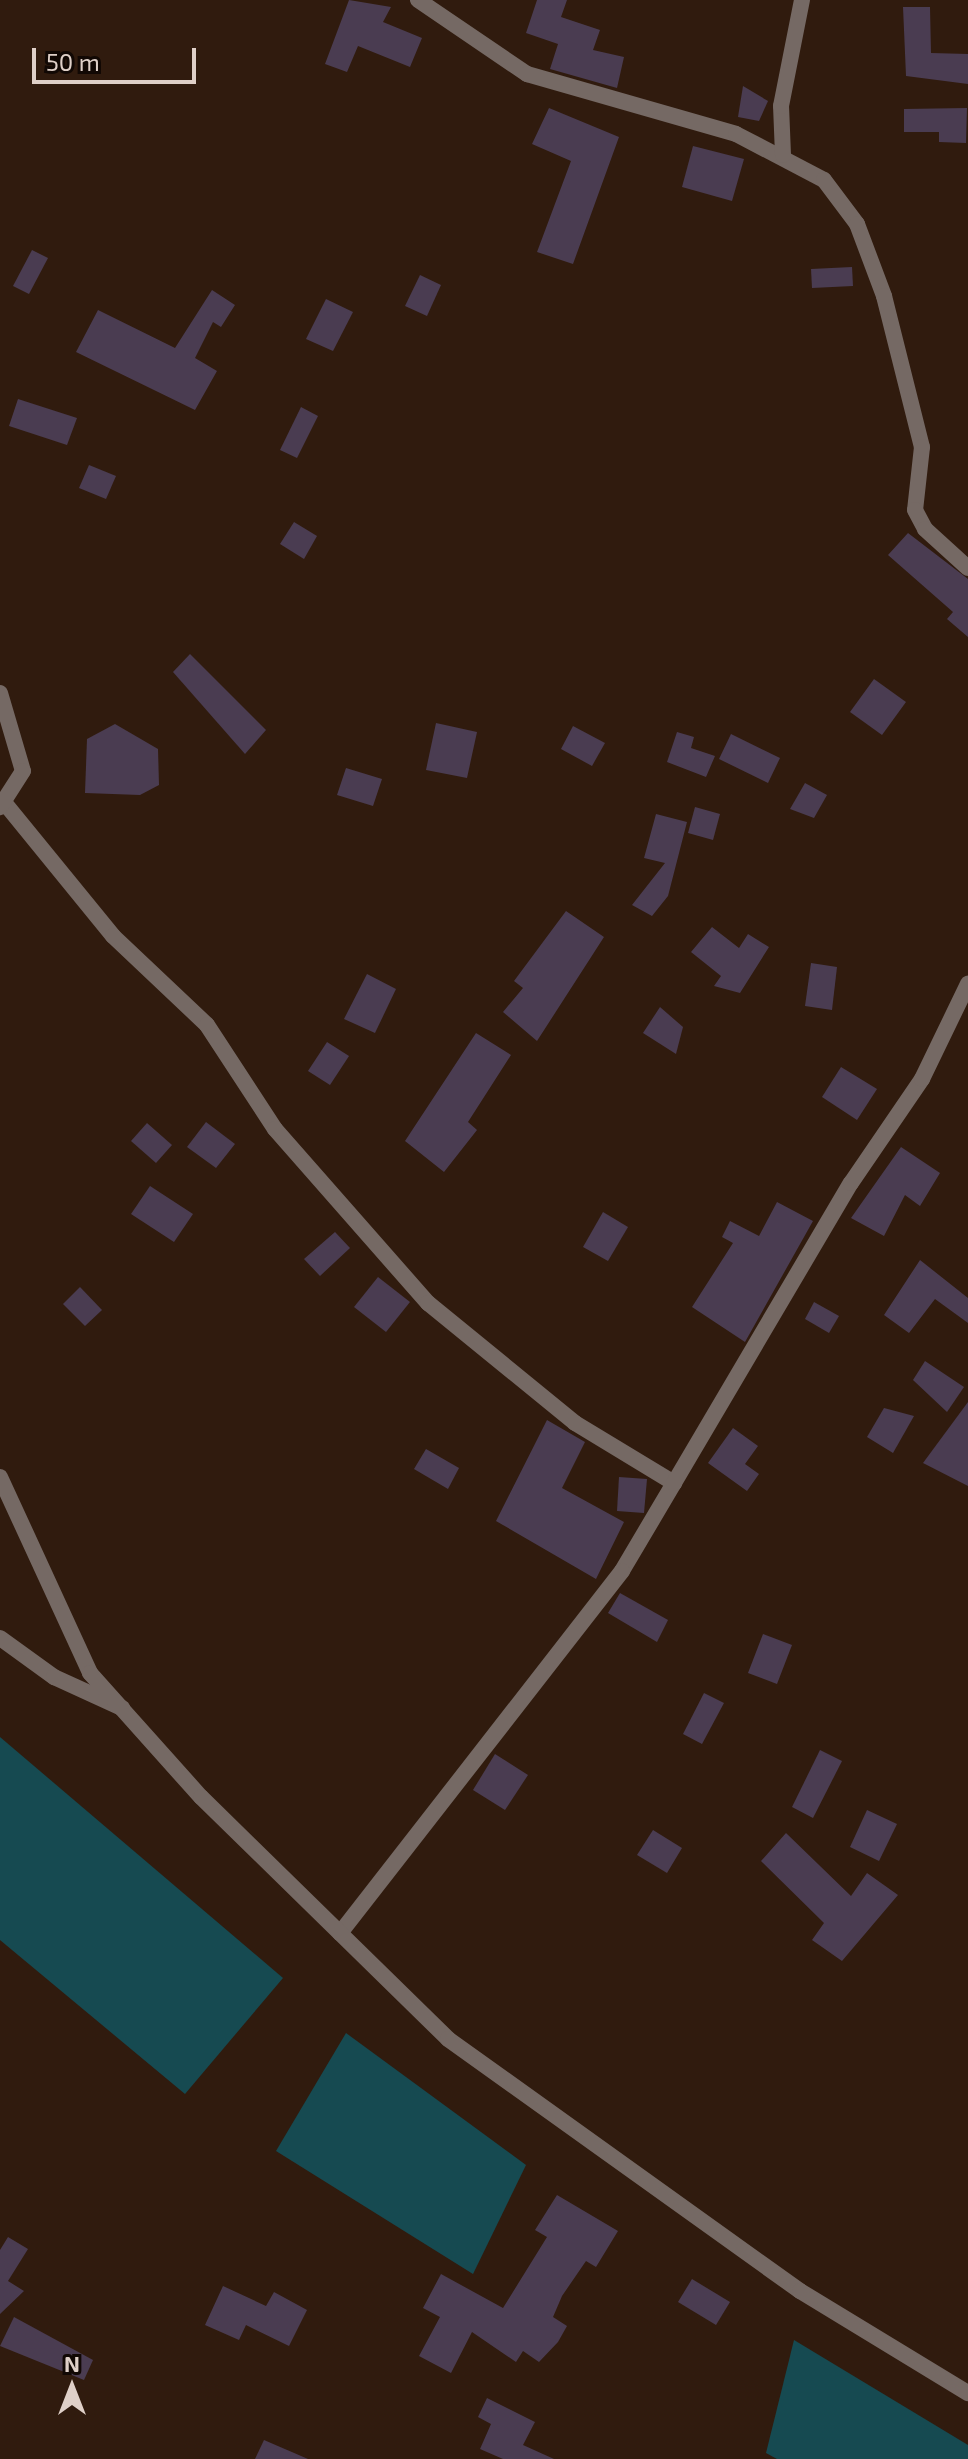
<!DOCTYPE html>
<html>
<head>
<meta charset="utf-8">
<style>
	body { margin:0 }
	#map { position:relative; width:968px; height:2459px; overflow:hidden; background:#301b0e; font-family:"Exo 2",sans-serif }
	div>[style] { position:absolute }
	.water>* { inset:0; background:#164a51 }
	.building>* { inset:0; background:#4a3c51 }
	.minor>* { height:16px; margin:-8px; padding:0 8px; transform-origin:8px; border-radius:8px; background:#756964 }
	.tertiary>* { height:16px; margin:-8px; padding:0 8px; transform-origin:8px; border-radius:8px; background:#756964 }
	span { translate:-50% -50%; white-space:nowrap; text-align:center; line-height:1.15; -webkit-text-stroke:6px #110804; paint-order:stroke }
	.north { position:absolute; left:32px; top:2347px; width:80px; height:80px; -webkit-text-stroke:6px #110804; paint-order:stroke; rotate:0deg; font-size:22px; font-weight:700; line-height:32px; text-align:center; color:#dfd0c8 }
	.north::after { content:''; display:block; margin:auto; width:28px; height:36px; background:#dfd0c8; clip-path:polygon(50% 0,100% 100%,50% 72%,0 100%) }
	.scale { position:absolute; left:32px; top:48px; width:164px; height:36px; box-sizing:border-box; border:4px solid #dfd0c8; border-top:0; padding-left:10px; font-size:24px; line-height:28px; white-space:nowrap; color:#dfd0c8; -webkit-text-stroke:6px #110804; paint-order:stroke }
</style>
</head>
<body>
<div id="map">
	<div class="water">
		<div style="clip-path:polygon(0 1737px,283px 1978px,185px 2094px,0 1940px)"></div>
		<div style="clip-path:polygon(346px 2033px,526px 2165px,473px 2274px,276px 2151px)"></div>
		<div style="clip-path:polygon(794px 2340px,968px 2445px,968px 2459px,777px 2459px,766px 2453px)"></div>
	</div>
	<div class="building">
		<div style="clip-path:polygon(349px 0,391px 7px,383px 22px,422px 38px,410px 67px,358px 46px,347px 72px,325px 64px)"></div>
		<div style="clip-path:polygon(537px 0,567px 0,561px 17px,600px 30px,593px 50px,624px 57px,617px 88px,550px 69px,558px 44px,526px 33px)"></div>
		<div style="clip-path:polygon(903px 7px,930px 7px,931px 53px,968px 54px,968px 84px,906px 76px)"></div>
		<div style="clip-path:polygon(743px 86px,768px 101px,759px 121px,738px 117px)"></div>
		<div style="clip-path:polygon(549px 108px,619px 137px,573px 264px,537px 252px,571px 161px,532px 144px)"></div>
		<div style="clip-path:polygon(967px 108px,966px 143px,939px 142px,939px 132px,904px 132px,904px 109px)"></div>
		<div style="clip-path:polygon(693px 146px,744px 159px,732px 201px,682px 187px)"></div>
		<div style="clip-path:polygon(32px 250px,48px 258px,29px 294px,13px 286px)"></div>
		<div style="clip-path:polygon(852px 267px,853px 286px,812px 288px,811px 269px)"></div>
		<div style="clip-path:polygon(420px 275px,441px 285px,427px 316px,405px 306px)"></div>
		<div style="clip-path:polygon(212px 290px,235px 305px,221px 327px,213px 322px,195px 358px,217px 371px,195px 410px,76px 352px,98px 310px,175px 348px)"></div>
		<div style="clip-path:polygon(326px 299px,353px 312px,333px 351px,306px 339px)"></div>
		<div style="clip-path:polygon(18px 399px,77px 418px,67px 445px,9px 426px)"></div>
		<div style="clip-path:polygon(301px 407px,318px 416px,297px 458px,280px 450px)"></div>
		<div style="clip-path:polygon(89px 465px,116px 476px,106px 499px,79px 488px)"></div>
		<div style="clip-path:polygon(294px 522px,317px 536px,304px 559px,280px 544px)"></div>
		<div style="clip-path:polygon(908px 533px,968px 579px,968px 637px,947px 619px,953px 612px,888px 555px)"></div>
		<div style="clip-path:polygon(190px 654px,266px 730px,245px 754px,173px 672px)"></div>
		<div style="clip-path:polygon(874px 679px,906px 702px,882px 735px,850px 712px)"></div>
		<div style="clip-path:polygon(436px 723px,477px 732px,467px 778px,426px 770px)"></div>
		<div style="clip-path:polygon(115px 724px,158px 749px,159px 785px,140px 795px,85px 793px,87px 739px)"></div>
		<div style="clip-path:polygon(573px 726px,605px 743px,592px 766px,561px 749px)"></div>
		<div style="clip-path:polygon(677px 732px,694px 737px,691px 748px,715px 756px,706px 777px,667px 762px)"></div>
		<div style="clip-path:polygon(731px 734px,780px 758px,768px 783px,719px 759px)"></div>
		<div style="clip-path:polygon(346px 768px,382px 779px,373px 806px,337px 795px)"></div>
		<div style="clip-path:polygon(805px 783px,827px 795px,814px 818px,790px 809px)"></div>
		<div style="clip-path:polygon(695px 807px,720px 814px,713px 840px,688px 833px)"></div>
		<div style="clip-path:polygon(656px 814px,687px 822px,668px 896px,652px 916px,632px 905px,665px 863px,644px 858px)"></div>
		<div style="clip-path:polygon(566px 911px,604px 937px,537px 1041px,503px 1012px,523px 988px,514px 981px)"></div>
		<div style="clip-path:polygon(712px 927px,739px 948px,748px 934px,769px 947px,740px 993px,714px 986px,721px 976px,691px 952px)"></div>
		<div style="clip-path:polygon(811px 963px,837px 967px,832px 1010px,805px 1006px)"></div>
		<div style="clip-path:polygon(367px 974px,396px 989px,375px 1033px,344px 1019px)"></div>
		<div style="clip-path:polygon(660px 1007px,683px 1027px,676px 1054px,643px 1033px)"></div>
		<div style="clip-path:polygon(476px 1033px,511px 1055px,468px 1122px,477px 1130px,444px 1172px,405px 1141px)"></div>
		<div style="clip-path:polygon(327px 1042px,349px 1056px,330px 1085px,308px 1071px)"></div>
		<div style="clip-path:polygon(841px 1067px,877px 1089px,857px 1120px,822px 1097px)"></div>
		<div style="clip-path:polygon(206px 1122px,235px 1144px,216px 1168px,187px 1147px)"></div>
		<div style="clip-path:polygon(147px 1123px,172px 1145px,156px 1163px,131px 1141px)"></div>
		<div style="clip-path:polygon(901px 1147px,940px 1173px,920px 1206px,905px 1195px,884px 1236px,851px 1218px)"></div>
		<div style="clip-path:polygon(150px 1186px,193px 1214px,174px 1242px,131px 1214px)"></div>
		<div style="clip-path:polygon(777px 1202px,813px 1221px,745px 1342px,692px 1307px,733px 1243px,722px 1237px,730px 1221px,759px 1236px)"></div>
		<div style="clip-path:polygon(603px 1212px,628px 1227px,608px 1261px,583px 1247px)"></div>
		<div style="clip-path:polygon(335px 1232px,350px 1248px,320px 1276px,304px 1259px)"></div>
		<div style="clip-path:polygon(920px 1260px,968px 1298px,968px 1323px,935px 1299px,909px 1333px,884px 1315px)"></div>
		<div style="clip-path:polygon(378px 1277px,410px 1302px,386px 1332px,354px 1307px)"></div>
		<div style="clip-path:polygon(80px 1287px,102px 1310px,85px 1326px,63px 1304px)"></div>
		<div style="clip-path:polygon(814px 1302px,839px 1316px,829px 1333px,805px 1319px)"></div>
		<div style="clip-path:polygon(925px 1361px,964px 1387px,947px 1412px,913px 1380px)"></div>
		<div style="clip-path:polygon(968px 1402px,968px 1486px,923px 1463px)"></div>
		<div style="clip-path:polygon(884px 1408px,914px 1416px,893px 1453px,867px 1437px)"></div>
		<div style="clip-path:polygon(547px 1420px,585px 1442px,562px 1488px,624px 1522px,596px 1579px,496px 1521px)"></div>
		<div style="clip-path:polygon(733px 1428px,758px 1446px,745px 1464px,759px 1474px,747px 1491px,708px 1463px)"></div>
		<div style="clip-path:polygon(426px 1449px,459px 1468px,448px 1489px,414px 1469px)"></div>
		<div style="clip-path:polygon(619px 1477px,647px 1479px,644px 1513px,617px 1511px)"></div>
		<div style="clip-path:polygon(620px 1593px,668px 1620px,657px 1642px,608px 1613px)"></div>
		<div style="clip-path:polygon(763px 1634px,792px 1645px,777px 1684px,748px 1673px)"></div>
		<div style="clip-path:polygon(704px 1693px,724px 1703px,702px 1744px,683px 1734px)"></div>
		<div style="clip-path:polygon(820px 1750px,842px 1761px,813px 1818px,792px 1807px)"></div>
		<div style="clip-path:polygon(495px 1754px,528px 1775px,505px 1810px,473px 1790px)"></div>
		<div style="clip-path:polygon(867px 1810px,897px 1824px,879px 1861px,850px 1847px)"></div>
		<div style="clip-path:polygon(653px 1830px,682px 1848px,667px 1873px,637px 1855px)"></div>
		<div style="clip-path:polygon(786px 1833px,851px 1896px,867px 1873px,898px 1895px,842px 1961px,812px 1940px,824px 1923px,761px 1861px)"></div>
		<div style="clip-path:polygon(557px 2195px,618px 2231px,596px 2267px,586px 2261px,562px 2296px,553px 2317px,567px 2326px,558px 2342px,539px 2362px,523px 2351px,516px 2362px,472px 2332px,451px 2373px,419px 2356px,440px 2317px,423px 2308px,441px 2274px,503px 2308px,547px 2237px,535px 2230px)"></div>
		<div style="clip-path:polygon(8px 2237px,28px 2249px,8px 2281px,24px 2291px,0 2314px,0 2250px)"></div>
		<div style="clip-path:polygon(692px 2279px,730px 2302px,716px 2325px,678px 2302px)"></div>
		<div style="clip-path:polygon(223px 2286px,266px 2306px,274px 2292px,307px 2310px,289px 2346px,246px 2325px,239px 2340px,205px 2325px)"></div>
		<div style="clip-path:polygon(14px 2317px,93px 2360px,84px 2380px,0 2346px)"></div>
		<div style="clip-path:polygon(487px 2398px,535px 2422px,523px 2445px,554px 2459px,503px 2459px,480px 2449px,491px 2424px,478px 2417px)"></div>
		<div style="clip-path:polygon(264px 2440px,308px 2459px,255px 2459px)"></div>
	</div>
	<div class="minor">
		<div style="left:418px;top:0;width:132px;rotate:34.2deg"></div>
		<div style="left:527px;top:74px;width:217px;rotate:16deg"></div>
		<div style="left:736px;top:134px;width:99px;rotate:27.6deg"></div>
		<div style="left:824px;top:180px;width:55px;rotate:53.1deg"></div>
		<div style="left:857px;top:224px;width:77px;rotate:69.4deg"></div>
		<div style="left:884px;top:296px;width:156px;rotate:75.9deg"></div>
		<div style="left:922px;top:447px;width:63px;rotate:96.3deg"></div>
		<div style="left:915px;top:510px;width:21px;rotate:62deg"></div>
		<div style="left:925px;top:529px;width:58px;rotate:42.2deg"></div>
		<div style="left:783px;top:155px;width:49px;rotate:-92.3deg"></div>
		<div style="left:781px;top:106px;width:108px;rotate:-78.8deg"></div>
		<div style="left:3px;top:801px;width:174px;rotate:50.8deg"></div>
		<div style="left:113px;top:936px;width:129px;rotate:43.4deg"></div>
		<div style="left:207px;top:1025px;width:124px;rotate:56.8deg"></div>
		<div style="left:275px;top:1129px;width:232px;rotate:48.7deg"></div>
		<div style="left:428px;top:1303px;width:190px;rotate:39.2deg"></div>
		<div style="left:575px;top:1423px;width:116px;rotate:31.2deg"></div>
		<div style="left:674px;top:1483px;width:102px;rotate:120.6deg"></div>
		<div style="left:622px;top:1571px;width:459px;rotate:127.9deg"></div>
		<div style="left:674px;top:1483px;width:348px;rotate:-59.5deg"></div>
		<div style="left:851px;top:1183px;width:126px;rotate:-55.7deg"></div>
		<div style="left:922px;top:1079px;width:106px;rotate:-64.2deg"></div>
		<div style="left:0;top:1638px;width:67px;rotate:35.8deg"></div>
		<div style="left:54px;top:1677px;width:75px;rotate:24.5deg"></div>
	</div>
	<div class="tertiary">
		<div style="left:0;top:693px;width:81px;rotate:73.6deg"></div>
		<div style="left:23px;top:771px;width:43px;rotate:122.6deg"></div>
		<div style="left:0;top:1477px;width:216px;rotate:65.3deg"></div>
		<div style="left:90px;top:1673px;width:166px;rotate:48.2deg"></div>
		<div style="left:201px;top:1797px;width:346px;rotate:44.4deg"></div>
		<div style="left:448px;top:2039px;width:433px;rotate:35.6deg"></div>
		<div style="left:800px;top:2291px;width:197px;rotate:31.3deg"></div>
	</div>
	<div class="north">N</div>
	<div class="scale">50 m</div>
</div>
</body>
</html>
